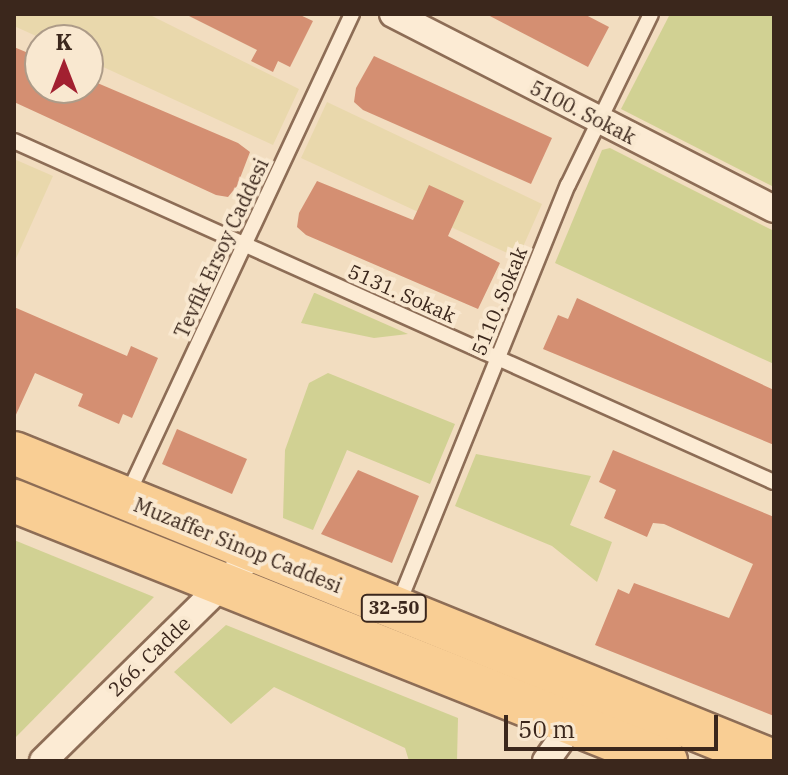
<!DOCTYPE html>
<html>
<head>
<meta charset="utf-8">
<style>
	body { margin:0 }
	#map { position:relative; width:788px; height:775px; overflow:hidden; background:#f2ddc0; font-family:"IBM Plex Serif",serif }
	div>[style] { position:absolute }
	.farmland>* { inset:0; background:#e9d8ac }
	.green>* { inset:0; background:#d1d193 }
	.building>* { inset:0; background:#d48f72 }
	.roads { filter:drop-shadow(2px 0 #8d6d56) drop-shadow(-2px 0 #8d6d56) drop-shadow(0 2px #8d6d56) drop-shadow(0 -2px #8d6d56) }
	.lane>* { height:14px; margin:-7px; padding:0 7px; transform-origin:7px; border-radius:7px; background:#fcebd4 }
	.street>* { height:26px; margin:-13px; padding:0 13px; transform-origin:13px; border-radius:13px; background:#fcebd4 }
	.primary>* { height:42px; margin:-21px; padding:0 21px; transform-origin:21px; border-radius:21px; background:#f9ce94 }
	span { translate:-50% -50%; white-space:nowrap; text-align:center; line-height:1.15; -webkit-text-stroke:8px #f9e8d0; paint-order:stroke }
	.shield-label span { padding:2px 6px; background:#f9e8d0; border:2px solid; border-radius:6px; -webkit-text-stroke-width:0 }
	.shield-label { font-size:18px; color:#3b271c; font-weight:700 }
	.street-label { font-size:20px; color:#3b271c }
	.frame { position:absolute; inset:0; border:16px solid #3b271c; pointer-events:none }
	.north { position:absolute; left:24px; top:24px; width:80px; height:80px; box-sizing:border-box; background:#f9e8d0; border:2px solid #ad9b88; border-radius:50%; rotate:0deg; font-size:22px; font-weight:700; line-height:32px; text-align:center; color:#3b271c }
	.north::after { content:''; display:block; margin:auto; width:28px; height:36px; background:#a22030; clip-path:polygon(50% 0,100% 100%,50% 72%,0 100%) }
	.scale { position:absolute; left:504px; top:715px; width:214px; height:36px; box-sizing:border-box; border:4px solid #3b271c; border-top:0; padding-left:10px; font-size:24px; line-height:28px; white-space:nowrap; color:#3b271c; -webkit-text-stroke:6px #f9e8d0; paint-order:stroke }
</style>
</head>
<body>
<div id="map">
	<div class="farmland">
		<div style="clip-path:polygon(14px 14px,148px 14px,299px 89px,273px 145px,88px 60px,88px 40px,45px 40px,14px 26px)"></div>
		<div style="clip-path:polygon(327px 102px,542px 204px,518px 258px,301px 158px)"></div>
		<div style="clip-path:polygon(14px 159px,53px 176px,14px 263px)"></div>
	</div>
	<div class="green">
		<div style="clip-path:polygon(670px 14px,774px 14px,774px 187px,621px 109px)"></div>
		<div style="clip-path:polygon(610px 148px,774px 231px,774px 364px,555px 263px,602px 150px)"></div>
		<div style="clip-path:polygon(314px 293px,315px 293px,408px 334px,374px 338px,301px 323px)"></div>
		<div style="clip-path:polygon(328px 373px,455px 424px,430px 484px,347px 450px,313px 530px,283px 518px,285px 450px,309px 383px)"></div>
		<div style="clip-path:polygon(476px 454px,591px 476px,570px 525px,612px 542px,597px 582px,552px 546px,455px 506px)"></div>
		<div style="clip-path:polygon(14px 540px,154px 597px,14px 739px)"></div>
		<div style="clip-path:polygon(226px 625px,458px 718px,457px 761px,409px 761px,405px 748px,274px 687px,231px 724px,174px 672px)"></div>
	</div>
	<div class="building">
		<div style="clip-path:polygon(185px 14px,298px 14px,313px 21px,290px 67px,278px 61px,273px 72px,251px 61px,257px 50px)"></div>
		<div style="clip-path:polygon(486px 14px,584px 14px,609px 27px,588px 67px)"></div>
		<div style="clip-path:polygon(14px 47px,40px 58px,40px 88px,88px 88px,88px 79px,238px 143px,250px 152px,237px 186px,228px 197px,216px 195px,14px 102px)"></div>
		<div style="clip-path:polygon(374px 56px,552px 138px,531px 184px,363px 110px,354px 102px,356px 88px)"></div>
		<div style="clip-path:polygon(317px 181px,413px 220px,429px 185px,464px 201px,448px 236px,500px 263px,478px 309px,306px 235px,297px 227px,299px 213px)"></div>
		<div style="clip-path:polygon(577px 298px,774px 390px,774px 445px,543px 349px,558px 315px,568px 319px)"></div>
		<div style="clip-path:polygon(14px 307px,127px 356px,131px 346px,158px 358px,132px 418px,123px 414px,119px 424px,78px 406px,83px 394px,35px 373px,14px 419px)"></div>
		<div style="clip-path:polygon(177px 429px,247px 459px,232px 494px,162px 464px)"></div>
		<div style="clip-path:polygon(613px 450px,774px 517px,774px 716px,595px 645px,618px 589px,629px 594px,634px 583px,729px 618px,753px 564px,664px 524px,653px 523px,647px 537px,604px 518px,616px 490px,599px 482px)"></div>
		<div style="clip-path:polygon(358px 470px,419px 496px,392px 563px,321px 534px)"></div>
	</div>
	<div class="roads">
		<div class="lane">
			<div style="left:14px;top:141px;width:833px;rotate:24.17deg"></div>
			<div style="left:127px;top:496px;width:532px;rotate:-64.98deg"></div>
			<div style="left:398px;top:605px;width:453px;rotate:-68deg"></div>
			<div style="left:568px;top:185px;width:190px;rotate:-64.1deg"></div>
		</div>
		<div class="street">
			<div style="left:393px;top:14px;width:428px;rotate:27.1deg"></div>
			<div style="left:43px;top:761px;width:298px;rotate:-44.5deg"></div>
			<div style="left:546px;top:761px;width:60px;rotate:-54.5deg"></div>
		</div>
		<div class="primary">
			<div style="left:14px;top:453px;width:819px;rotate:22.09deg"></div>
			<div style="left:14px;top:501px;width:702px;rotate:21.74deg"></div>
		</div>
	</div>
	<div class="shield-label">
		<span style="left:394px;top:608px">32-50</span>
	</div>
	<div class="street-label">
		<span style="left:583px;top:112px;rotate:27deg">5100. Sokak</span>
		<span style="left:221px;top:248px;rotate:-65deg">Tevfik Ersoy Caddesi</span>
		<span style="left:402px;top:293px;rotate:24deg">5131. Sokak</span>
		<span style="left:499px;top:301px;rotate:-68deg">5110. Sokak</span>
		<span style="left:238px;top:545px;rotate:22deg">Muzaffer Sinop Caddesi</span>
		<span style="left:149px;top:656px;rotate:-44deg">266. Cadde</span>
	</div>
	<div class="frame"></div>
	<div class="north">K</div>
	<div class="scale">50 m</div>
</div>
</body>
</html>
